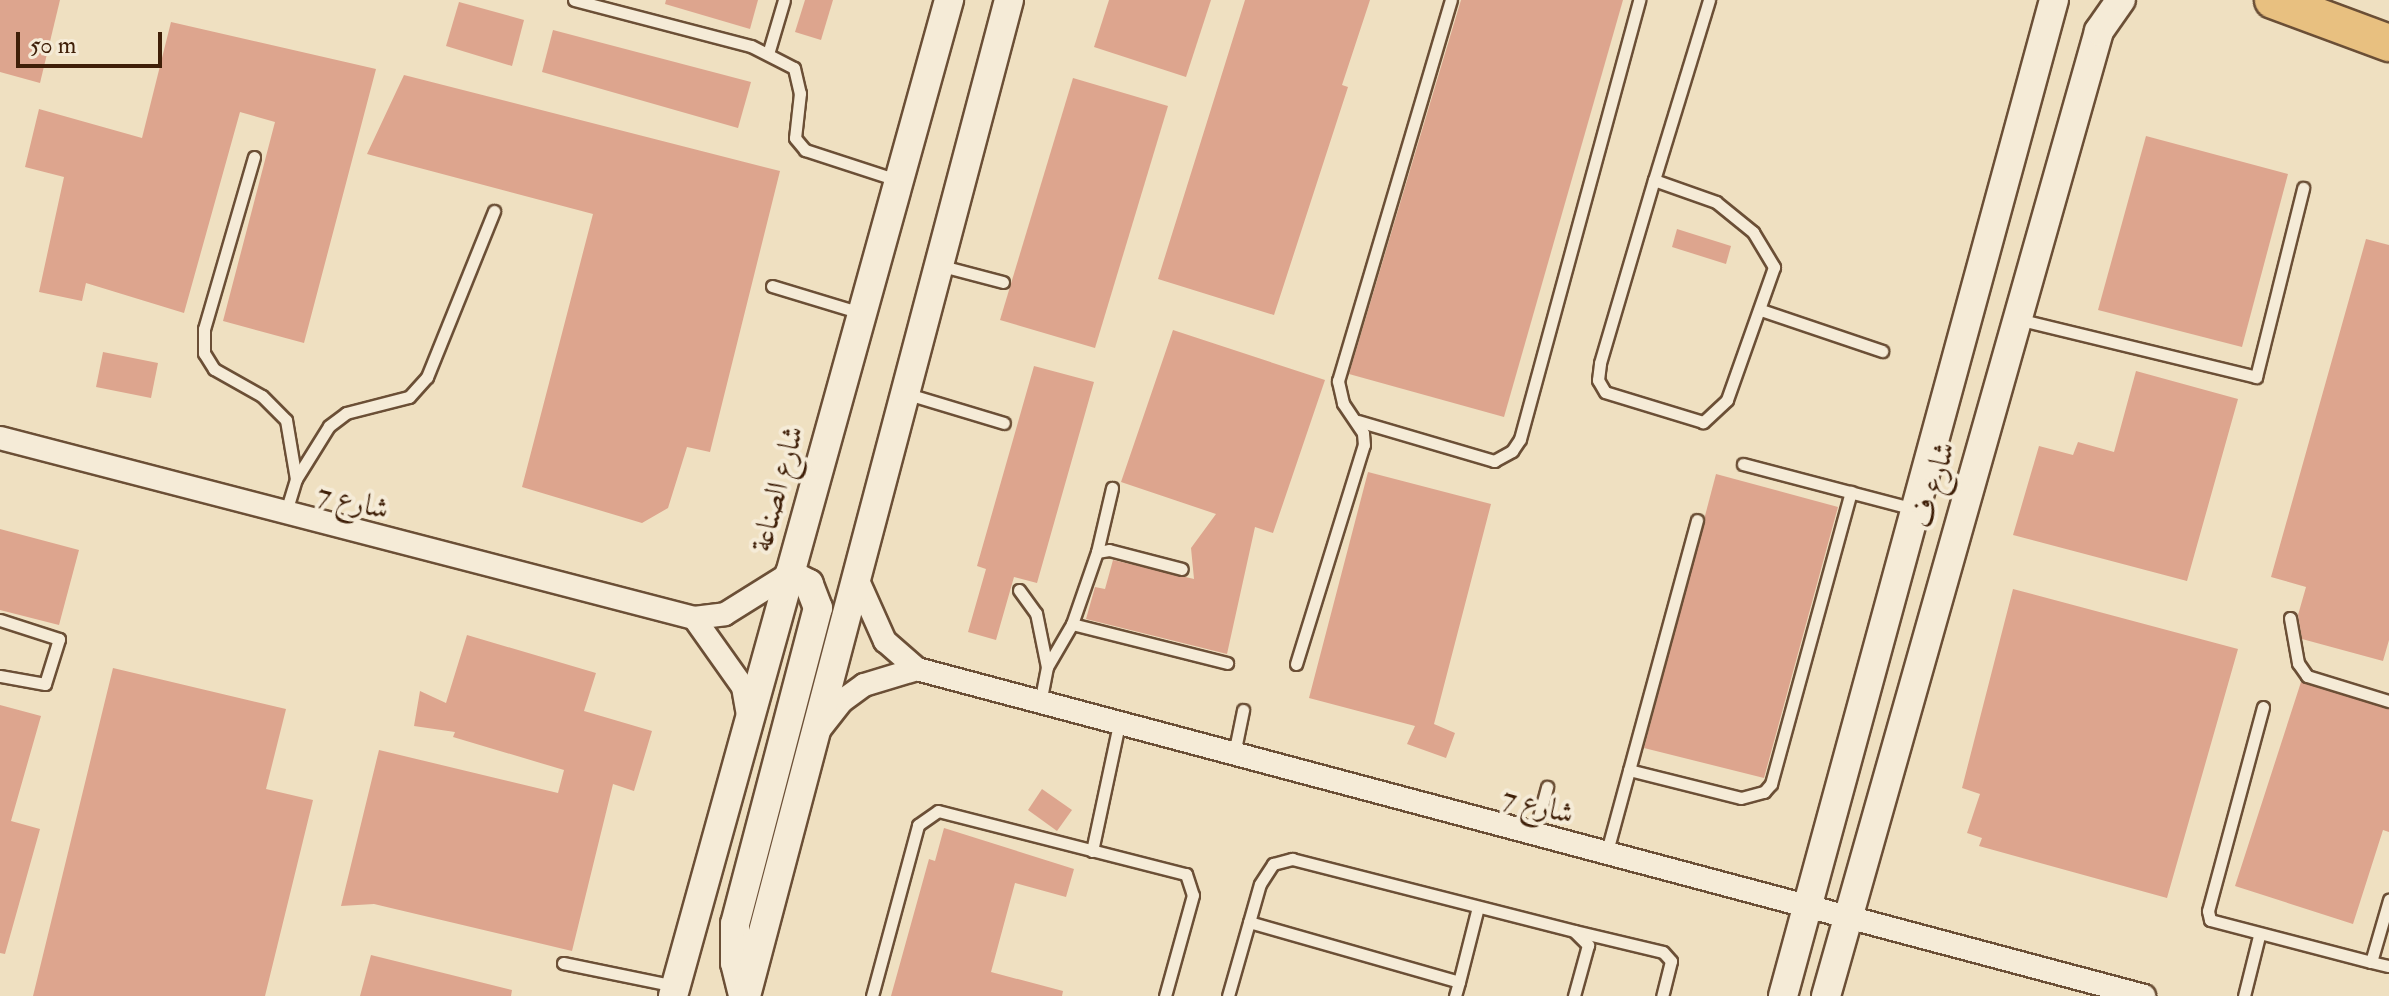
<!DOCTYPE html>
<html>
<head>
<meta charset="utf-8">
<style>
	body { margin:0 }
	#map { position:relative; width:2389px; height:996px; overflow:hidden; background:#efe0c1; font-family:"IM FELL Double Pica",Amiri,serif }
	div>[style] { position:absolute }
	.building>* { inset:0; background:#dda58e }
	.roads { filter:drop-shadow(2px 0 #6b4f36) drop-shadow(-2px 0 #6b4f36) drop-shadow(0 2px #6b4f36) drop-shadow(0 -2px #6b4f36) }
	.service>* { height:11px; margin:-5.5px; padding:0 5.5px; transform-origin:5.5px; border-radius:5.5px; background:#f5ebd7 }
	.minor>* { height:22px; margin:-11px; padding:0 11px; transform-origin:11px; border-radius:11px; background:#f5ebd7 }
	.tertiary>* { height:28px; margin:-14px; padding:0 14px; transform-origin:14px; border-radius:14px; background:#f5ebd7 }
	.primary>* { height:36px; margin:-18px; padding:0 18px; transform-origin:18px; border-radius:18px; background:#e8c080 }
	span { translate:-50% -50%; white-space:nowrap; text-align:center; line-height:1.15; -webkit-text-stroke:8px #f5ebd7; paint-order:stroke }
	.street-label { font-size:30px; color:#3f1f08 }
	.scale { position:absolute; left:16px; top:32px; width:146px; height:36px; box-sizing:border-box; border:4px solid #3f1f08; border-top:0; padding-left:10px; font-size:24px; line-height:28px; white-space:nowrap; color:#3f1f08; -webkit-text-stroke:6px #f5ebd7; paint-order:stroke }
</style>
</head>
<body>
<div id="map">
	<div class="building">
		<div style="clip-path:polygon(0 0,60px 0,40px 83px,0 72px)"></div>
		<div style="clip-path:polygon(666px 0,758px 0,750px 29px,665px 4px)"></div>
		<div style="clip-path:polygon(805px 0,833px 0,821px 40px,795px 32px)"></div>
		<div style="clip-path:polygon(1109px 0,1211px 0,1186px 77px,1094px 47px)"></div>
		<div style="clip-path:polygon(1245px 0,1370px 0,1342px 85px,1348px 87px,1274px 315px,1158px 279px)"></div>
		<div style="clip-path:polygon(1461px 0,1623px 0,1504px 417px,1349px 374px)"></div>
		<div style="clip-path:polygon(459px 2px,524px 20px,512px 66px,446px 46px)"></div>
		<div style="clip-path:polygon(171px 22px,376px 69px,304px 343px,223px 321px,275px 122px,240px 112px,184px 313px,86px 283px,82px 301px,39px 292px,64px 177px,25px 167px,39px 109px,142px 138px)"></div>
		<div style="clip-path:polygon(553px 30px,751px 82px,738px 128px,542px 72px)"></div>
		<div style="clip-path:polygon(404px 75px,780px 171px,710px 452px,687px 447px,668px 508px,642px 523px,522px 487px,593px 214px,367px 154px)"></div>
		<div style="clip-path:polygon(1073px 78px,1168px 106px,1095px 348px,1000px 320px)"></div>
		<div style="clip-path:polygon(2146px 136px,2288px 174px,2242px 347px,2098px 310px)"></div>
		<div style="clip-path:polygon(1677px 229px,1731px 246px,1726px 264px,1672px 247px)"></div>
		<div style="clip-path:polygon(2366px 239px,2389px 245px,2389px 640px,2383px 661px,2302px 639px,2298px 615px,2306px 587px,2271px 577px)"></div>
		<div style="clip-path:polygon(1173px 330px,1325px 380px,1273px 533px,1255px 527px,1227px 654px,1086px 619px,1095px 587px,1105px 589px,1113px 560px,1194px 579px,1191px 548px,1216px 514px,1121px 482px)"></div>
		<div style="clip-path:polygon(103px 352px,158px 363px,151px 398px,96px 387px)"></div>
		<div style="clip-path:polygon(1034px 366px,1094px 382px,1037px 583px,1014px 577px,996px 640px,968px 632px,986px 569px,977px 566px)"></div>
		<div style="clip-path:polygon(2136px 371px,2238px 399px,2187px 581px,2013px 535px,2039px 446px,2073px 455px,2078px 442px,2114px 452px)"></div>
		<div style="clip-path:polygon(1368px 472px,1491px 504px,1434px 724px,1455px 733px,1446px 758px,1407px 744px,1415px 726px,1309px 698px)"></div>
		<div style="clip-path:polygon(1716px 474px,1838px 507px,1764px 778px,1644px 748px)"></div>
		<div style="clip-path:polygon(0 529px,79px 550px,59px 625px,0 610px)"></div>
		<div style="clip-path:polygon(2013px 589px,2238px 649px,2167px 898px,1979px 846px,1982px 838px,1967px 833px,1980px 794px,1962px 788px)"></div>
		<div style="clip-path:polygon(467px 635px,596px 673px,584px 711px,652px 731px,634px 791px,613px 784px,572px 951px,374px 904px,341px 906px,379px 750px,558px 793px,564px 770px,453px 737px,455px 732px,414px 726px,420px 691px,446px 703px)"></div>
		<div style="clip-path:polygon(113px 668px,286px 709px,266px 789px,313px 800px,265px 996px,33px 996px)"></div>
		<div style="clip-path:polygon(2301px 682px,2389px 709px,2389px 832px,2383px 830px,2353px 924px,2235px 886px)"></div>
		<div style="clip-path:polygon(0 705px,41px 716px,11px 821px,40px 829px,5px 954px,0 953px)"></div>
		<div style="clip-path:polygon(1042px 789px,1072px 810px,1057px 831px,1028px 810px)"></div>
		<div style="clip-path:polygon(944px 828px,1074px 869px,1066px 897px,1015px 883px,991px 972px,1063px 991px,1062px 996px,891px 996px,929px 859px,935px 861px)"></div>
		<div style="clip-path:polygon(371px 955px,512px 990px,511px 996px,360px 996px)"></div>
	</div>
	<div class="roads">
		<div class="service">
			<div style="left:574px;top:0;width:183px;rotate:14.6deg"></div>
			<div style="left:751px;top:46px;width:48px;rotate:27.1deg"></div>
			<div style="left:794px;top:68px;width:26px;rotate:77deg"></div>
			<div style="left:800px;top:93px;width:45px;rotate:96.3deg"></div>
			<div style="left:795px;top:138px;width:16px;rotate:50deg"></div>
			<div style="left:805px;top:150px;width:97px;rotate:18.1deg"></div>
			<div style="left:768px;top:54px;width:56px;rotate:-73.5deg"></div>
			<div style="left:254px;top:157px;width:179px;rotate:106.2deg"></div>
			<div style="left:204px;top:329px;width:24px;rotate:90deg"></div>
			<div style="left:204px;top:353px;width:19px;rotate:58deg"></div>
			<div style="left:214px;top:369px;width:55px;rotate:29.4deg"></div>
			<div style="left:262px;top:396px;width:34px;rotate:45deg"></div>
			<div style="left:286px;top:420px;width:60px;rotate:80.4deg"></div>
			<div style="left:296px;top:479px;width:38px;rotate:107deg"></div>
			<div style="left:1654px;top:180px;width:66px;rotate:19.5deg"></div>
			<div style="left:1716px;top:202px;width:48px;rotate:39deg"></div>
			<div style="left:1753px;top:232px;width:41px;rotate:59deg"></div>
			<div style="left:1774px;top:267px;width:141px;rotate:109.5deg"></div>
			<div style="left:1727px;top:400px;width:33px;rotate:137deg"></div>
			<div style="left:1703px;top:422px;width:102px;rotate:-163deg"></div>
			<div style="left:1605px;top:392px;width:14px;rotate:-120deg"></div>
			<div style="left:1598px;top:380px;width:17px;rotate:-83deg"></div>
			<div style="left:1600px;top:363px;width:191px;rotate:-73.6deg"></div>
			<div style="left:1654px;top:180px;width:188px;rotate:-73deg"></div>
			<div style="left:942px;top:266px;width:63px;rotate:14.7deg"></div>
			<div style="left:772px;top:286px;width:93px;rotate:16.9deg"></div>
			<div style="left:1761px;top:310px;width:128px;rotate:18.7deg"></div>
			<div style="left:2017px;top:319px;width:246px;rotate:13.6deg"></div>
			<div style="left:2256px;top:377px;width:195px;rotate:-76deg"></div>
			<div style="left:908px;top:394px;width:100px;rotate:16.8deg"></div>
			<div style="left:1358px;top:421px;width:142px;rotate:16.4deg"></div>
			<div style="left:1494px;top:461px;width:21px;rotate:-29deg"></div>
			<div style="left:1512px;top:451px;width:14px;rotate:-56deg"></div>
			<div style="left:1520px;top:439px;width:455px;rotate:-74.8deg"></div>
			<div style="left:1743px;top:464px;width:178px;rotate:14.7deg"></div>
			<div style="left:296px;top:479px;width:62px;rotate:-58.1deg"></div>
			<div style="left:329px;top:426px;width:21px;rotate:-37deg"></div>
			<div style="left:346px;top:413px;width:65px;rotate:-14.3deg"></div>
			<div style="left:409px;top:397px;width:27px;rotate:-48deg"></div>
			<div style="left:427px;top:377px;width:179px;rotate:-68deg"></div>
			<div style="left:1097px;top:552px;width:12px;rotate:-9deg"></div>
			<div style="left:1109px;top:550px;width:75px;rotate:14.6deg"></div>
			<div style="left:1019px;top:590px;width:29px;rotate:54deg"></div>
			<div style="left:1036px;top:613px;width:55px;rotate:78.5deg"></div>
			<div style="left:1047px;top:667px;width:36px;rotate:101deg"></div>
			<div style="left:2290px;top:618px;width:46px;rotate:79.9deg"></div>
			<div style="left:2298px;top:663px;width:16px;rotate:55deg"></div>
			<div style="left:2307px;top:676px;width:86px;rotate:17deg"></div>
			<div style="left:0;top:620px;width:62px;rotate:17.9deg"></div>
			<div style="left:59px;top:639px;width:47px;rotate:107.3deg"></div>
			<div style="left:45px;top:684px;width:46px;rotate:-169.9deg"></div>
			<div style="left:1072px;top:624px;width:160px;rotate:14.1deg"></div>
			<div style="left:1296px;top:664px;width:229px;rotate:-72.8deg"></div>
			<div style="left:1364px;top:445px;width:12px;rotate:-95deg"></div>
			<div style="left:1363px;top:433px;width:36px;rotate:-124deg"></div>
			<div style="left:1343px;top:403px;width:23px;rotate:-103deg"></div>
			<div style="left:1338px;top:381px;width:397px;rotate:-73.5deg"></div>
			<div style="left:1047px;top:667px;width:50px;rotate:-59.8deg"></div>
			<div style="left:1072px;top:624px;width:76px;rotate:-70.9deg"></div>
			<div style="left:1097px;top:552px;width:66px;rotate:-76.8deg"></div>
			<div style="left:2263px;top:707px;width:211px;rotate:105.1deg"></div>
			<div style="left:2208px;top:911px;width:9px;rotate:77deg"></div>
			<div style="left:2210px;top:920px;width:166px;rotate:14.6deg"></div>
			<div style="left:2371px;top:962px;width:65px;rotate:-73.8deg"></div>
			<div style="left:1234px;top:754px;width:45px;rotate:-78.4deg"></div>
			<div style="left:1629px;top:770px;width:115px;rotate:14deg"></div>
			<div style="left:1741px;top:798px;width:24px;rotate:-15deg"></div>
			<div style="left:1764px;top:792px;width:11px;rotate:-49deg"></div>
			<div style="left:1771px;top:784px;width:303px;rotate:-74.7deg"></div>
			<div style="left:1534px;top:835px;width:50px;rotate:-74.8deg"></div>
			<div style="left:1092px;top:851px;width:130px;rotate:-78deg"></div>
			<div style="left:1606px;top:855px;width:347px;rotate:-74.8deg"></div>
			<div style="left:1249px;top:922px;width:218px;rotate:15.9deg"></div>
			<div style="left:1459px;top:982px;width:15px;rotate:106deg"></div>
			<div style="left:1575px;top:931px;width:90px;rotate:13.4deg"></div>
			<div style="left:1663px;top:952px;width:12px;rotate:48deg"></div>
			<div style="left:1671px;top:961px;width:36px;rotate:104deg"></div>
			<div style="left:2371px;top:962px;width:18px;rotate:13deg"></div>
			<div style="left:563px;top:963px;width:114px;rotate:11.6deg"></div>
			<div style="left:1459px;top:982px;width:77px;rotate:-75.8deg"></div>
			<div style="left:872px;top:996px;width:177px;rotate:-74.9deg"></div>
			<div style="left:918px;top:825px;width:24px;rotate:-35deg"></div>
			<div style="left:938px;top:811px;width:256px;rotate:14.3deg"></div>
			<div style="left:1186px;top:874px;width:22px;rotate:72deg"></div>
			<div style="left:1193px;top:895px;width:105px;rotate:105.5deg"></div>
			<div style="left:1228px;top:996px;width:116px;rotate:-74.1deg"></div>
			<div style="left:1260px;top:884px;width:24px;rotate:-57deg"></div>
			<div style="left:1273px;top:864px;width:20px;rotate:-15deg"></div>
			<div style="left:1292px;top:859px;width:291px;rotate:14.3deg"></div>
			<div style="left:1574px;top:931px;width:20px;rotate:45deg"></div>
			<div style="left:1588px;top:945px;width:53px;rotate:105.4deg"></div>
			<div style="left:2244px;top:996px;width:62px;rotate:-76deg"></div>
		</div>
		<div class="minor">
			<div style="left:0;top:438px;width:717px;rotate:14.54deg"></div>
			<div style="left:694px;top:618px;width:31px;rotate:-7deg"></div>
			<div style="left:725px;top:614px;width:75px;rotate:-32deg"></div>
			<div style="left:859px;top:583px;width:64px;rotate:65.9deg"></div>
			<div style="left:885px;top:641px;width:43px;rotate:41.2deg"></div>
			<div style="left:917px;top:669px;width:1270px;rotate:14.92deg"></div>
			<div style="left:694px;top:618px;width:85px;rotate:54.6deg"></div>
			<div style="left:743px;top:687px;width:29px;rotate:80deg"></div>
			<div style="left:820px;top:729px;width:36px;rotate:-52deg"></div>
			<div style="left:842px;top:701px;width:27px;rotate:-36deg"></div>
			<div style="left:864px;top:685px;width:55px;rotate:-16.8deg"></div>
		</div>
		<div class="tertiary">
			<div style="left:743px;top:995px;width:33px;rotate:-104deg"></div>
			<div style="left:735px;top:963px;width:39px;rotate:-90deg"></div>
			<div style="left:735px;top:924px;width:327px;rotate:-75.3deg"></div>
			<div style="left:818px;top:608px;width:26px;rotate:-111deg"></div>
			<div style="left:809px;top:584px;width:22px;rotate:-153deg"></div>
			<div style="left:673px;top:996px;width:1034px;rotate:-74.51deg"></div>
			<div style="left:746px;top:996px;width:1030px;rotate:-75.21deg"></div>
			<div style="left:1783px;top:996px;width:1032px;rotate:-74.78deg"></div>
			<div style="left:1826px;top:996px;width:1003px;rotate:-74.2deg"></div>
			<div style="left:2099px;top:31px;width:38px;rotate:-55deg"></div>
		</div>
		<div class="primary">
			<div style="left:2273px;top:0;width:124px;rotate:20.3deg"></div>
		</div>
	</div>
	<div class="street-label">
		<span style="left:1934px;top:485px;rotate:-74deg">شارع ف</span>
		<span style="left:778px;top:489px;rotate:-75deg">شارع الصناعة</span>
		<span style="left:353px;top:502px;rotate:14deg">شارع 7</span>
		<span style="left:1538px;top:806px;rotate:15deg">شارع 7</span>
	</div>
	<div class="scale">50 m</div>
</div>
</body>
</html>
